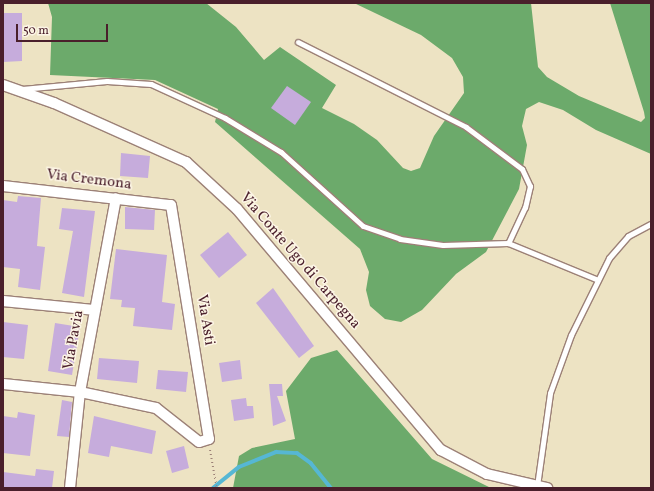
<!DOCTYPE html>
<html>
<head>
<meta charset="utf-8">
<style>
	body { margin:0 }
	#map { position:relative; width:654px; height:491px; overflow:hidden; background:#ede3c3; font-family:Vollkorn,serif }
	div>[style] { position:absolute }
	.forest>* { inset:0; background:#6caa6b }
	.stream>* { height:3.5px; margin:-1.75px; padding:0 1.75px; transform-origin:1.75px; border-radius:1.75px; background:#56b7d4 }
	.building>* { inset:0; background:#c6acdc }
	.path>* { height:2px; margin-top:-1px; transform-origin:0; background:repeating-linear-gradient(90deg,#9c8177 0 1px,transparent 0 4px) }
	.roads { filter:drop-shadow(1px 0 #9c8177) drop-shadow(-1px 0 #9c8177) drop-shadow(0 1px #9c8177) drop-shadow(0 -1px #9c8177) }
	.service>* { height:5px; margin:-2.5px; padding:0 2.5px; transform-origin:2.5px; border-radius:2.5px; background:#fff }
	.minor>* { height:10px; margin:-5px; padding:0 5px; transform-origin:5px; border-radius:5px; background:#fff }
	span { translate:-50% -50%; white-space:nowrap; text-align:center; line-height:1.15; -webkit-text-stroke:3px #fcf5e5; paint-order:stroke }
	.street-label { font-size:15px; color:#4a1f2b }
	.frame { position:absolute; inset:0; border:4px solid #4a1f2b; pointer-events:none }
	.scale { position:absolute; left:16px; top:24px; width:92px; height:18px; box-sizing:border-box; border:2px solid #4a1f2b; border-top:0; padding-left:5px; font-size:12px; line-height:14px; white-space:nowrap; color:#4a1f2b; -webkit-text-stroke:3px #fcf5e5; paint-order:stroke }
</style>
</head>
<body>
<div id="map">
	<div class="forest">
		<div style="clip-path:polygon(48px 3px,206px 3px,236px 27px,264px 60px,280px 47px,336px 85px,322px 108px,354px 124px,377px 140px,403px 168px,411px 171px,420px 168px,434px 136px,464px 93px,463px 77px,452px 58px,421px 35px,354px 3px,531px 3px,538px 67px,547px 77px,579px 96px,641px 122px,645px 118px,644px 112px,610px 3px,651px 3px,651px 154px,596px 130px,563px 110px,539px 102px,526px 109px,522px 126px,527px 145px,519px 189px,486px 252px,456px 274px,422px 310px,401px 322px,385px 319px,370px 306px,366px 290px,369px 272px,360px 249px,215px 122px,218px 109px,155px 80px,50px 75px,52px 17px)"></div>
		<div style="clip-path:polygon(337px 350px,432px 459px,491px 488px,233px 488px,239px 456px,252px 448px,295px 439px,286px 391px,311px 358px)"></div>
	</div>
	<div class="stream">
		<div style="left:213px;top:488px;width:33px;rotate:-39deg"></div>
		<div style="left:239px;top:467px;width:40px;rotate:-22deg"></div>
		<div style="left:276px;top:452px;width:21px;rotate:3deg"></div>
		<div style="left:297px;top:453px;width:17px;rotate:36deg"></div>
		<div style="left:311px;top:463px;width:32px;rotate:51deg"></div>
	</div>
	<div class="building">
		<div style="clip-path:polygon(3px 13px,22px 13px,22px 61px,3px 62px)"></div>
		<div style="clip-path:polygon(287px 86px,311px 102px,295px 125px,271px 108px)"></div>
		<div style="clip-path:polygon(121px 153px,150px 156px,148px 178px,120px 176px)"></div>
		<div style="clip-path:polygon(18px 196px,41px 198px,37px 246px,45px 247px,40px 290px,18px 287px,20px 269px,3px 267px,3px 200px,17px 202px)"></div>
		<div style="clip-path:polygon(125px 207px,155px 210px,154px 230px,125px 229px)"></div>
		<div style="clip-path:polygon(62px 208px,95px 211px,84px 297px,62px 293px,73px 231px,59px 229px)"></div>
		<div style="clip-path:polygon(228px 232px,247px 255px,219px 278px,200px 255px)"></div>
		<div style="clip-path:polygon(116px 249px,167px 255px,162px 302px,175px 304px,172px 330px,133px 326px,135px 308px,121px 307px,122px 300px,110px 299px)"></div>
		<div style="clip-path:polygon(273px 288px,314px 346px,299px 358px,256px 303px)"></div>
		<div style="clip-path:polygon(3px 322px,28px 325px,24px 359px,3px 357px)"></div>
		<div style="clip-path:polygon(55px 323px,80px 327px,72px 375px,48px 371px)"></div>
		<div style="clip-path:polygon(99px 358px,139px 361px,137px 383px,97px 379px)"></div>
		<div style="clip-path:polygon(240px 360px,242px 379px,222px 382px,219px 363px)"></div>
		<div style="clip-path:polygon(158px 370px,188px 372px,186px 392px,156px 389px)"></div>
		<div style="clip-path:polygon(269px 384px,282px 384px,283px 396px,277px 396px,286px 421px,273px 426px)"></div>
		<div style="clip-path:polygon(246px 398px,247px 406px,253px 406px,254px 418px,234px 421px,231px 400px)"></div>
		<div style="clip-path:polygon(62px 400px,72px 402px,69px 437px,57px 436px)"></div>
		<div style="clip-path:polygon(18px 412px,35px 415px,30px 456px,3px 453px,3px 416px,17px 418px)"></div>
		<div style="clip-path:polygon(94px 416px,156px 431px,152px 454px,111px 446px,109px 457px,88px 453px)"></div>
		<div style="clip-path:polygon(184px 446px,189px 468px,172px 473px,166px 451px)"></div>
		<div style="clip-path:polygon(36px 469px,54px 471px,52px 488px,3px 488px,3px 472px,35px 476px)"></div>
	</div>
	<div class="path">
		<div style="left:210px;top:450px;width:39px;rotate:80deg"></div>
	</div>
	<div class="roads">
		<div class="service">
			<div style="left:298px;top:42px;width:188px;rotate:26.8deg"></div>
			<div style="left:466px;top:127px;width:70px;rotate:36.9deg"></div>
			<div style="left:522px;top:169px;width:19px;rotate:65deg"></div>
			<div style="left:530px;top:186px;width:22px;rotate:103deg"></div>
			<div style="left:525px;top:207px;width:40px;rotate:115deg"></div>
			<div style="left:22px;top:89px;width:85px;rotate:-5.4deg"></div>
			<div style="left:107px;top:81px;width:44px;rotate:3.9deg"></div>
			<div style="left:151px;top:84px;width:81px;rotate:24.7deg"></div>
			<div style="left:225px;top:118px;width:66px;rotate:31.3deg"></div>
			<div style="left:281px;top:152px;width:110px;rotate:42.1deg"></div>
			<div style="left:363px;top:226px;width:39px;rotate:19deg"></div>
			<div style="left:400px;top:239px;width:43px;rotate:7.9deg"></div>
			<div style="left:443px;top:245px;width:65px;rotate:-1.8deg"></div>
			<div style="left:508px;top:243px;width:97px;rotate:22.3deg"></div>
			<div style="left:537px;top:486px;width:94px;rotate:-82deg"></div>
			<div style="left:550px;top:393px;width:62px;rotate:-70.1deg"></div>
			<div style="left:571px;top:335px;width:86px;rotate:-63.7deg"></div>
			<div style="left:609px;top:258px;width:29px;rotate:-49deg"></div>
			<div style="left:628px;top:236px;width:26px;rotate:-28deg"></div>
		</div>
		<div class="minor">
			<div style="left:3px;top:85px;width:54px;rotate:19.4deg"></div>
			<div style="left:54px;top:103px;width:145px;rotate:24.1deg"></div>
			<div style="left:186px;top:162px;width:69px;rotate:42.7deg"></div>
			<div style="left:237px;top:209px;width:316px;rotate:49.8deg"></div>
			<div style="left:441px;top:450px;width:52px;rotate:27.6deg"></div>
			<div style="left:487px;top:474px;width:62px;rotate:13.1deg"></div>
			<div style="left:3px;top:186px;width:169px;rotate:6.5deg"></div>
			<div style="left:171px;top:205px;width:237px;rotate:80.8deg"></div>
			<div style="left:209px;top:439px;width:10px;rotate:163deg"></div>
			<div style="left:199px;top:442px;width:55px;rotate:-141.7deg"></div>
			<div style="left:156px;top:408px;width:78px;rotate:-168.1deg"></div>
			<div style="left:80px;top:392px;width:77px;rotate:-174.1deg"></div>
			<div style="left:3px;top:301px;width:91px;rotate:5.6deg"></div>
			<div style="left:70px;top:488px;width:97px;rotate:-84.1deg"></div>
			<div style="left:80px;top:392px;width:197px;rotate:-79.5deg"></div>
		</div>
	</div>
	<div class="street-label">
		<span style="left:89px;top:180px;rotate:7deg">Via Cremona</span>
		<span style="left:300px;top:261px;rotate:49deg">Via Conte Ugo di Carpegna</span>
		<span style="left:205px;top:320px;rotate:81deg">Via Asti</span>
		<span style="left:74px;top:340px;rotate:-80deg">Via Pavia</span>
	</div>
	<div class="frame"></div>
	<div class="scale">50 m</div>
</div>
</body>
</html>
